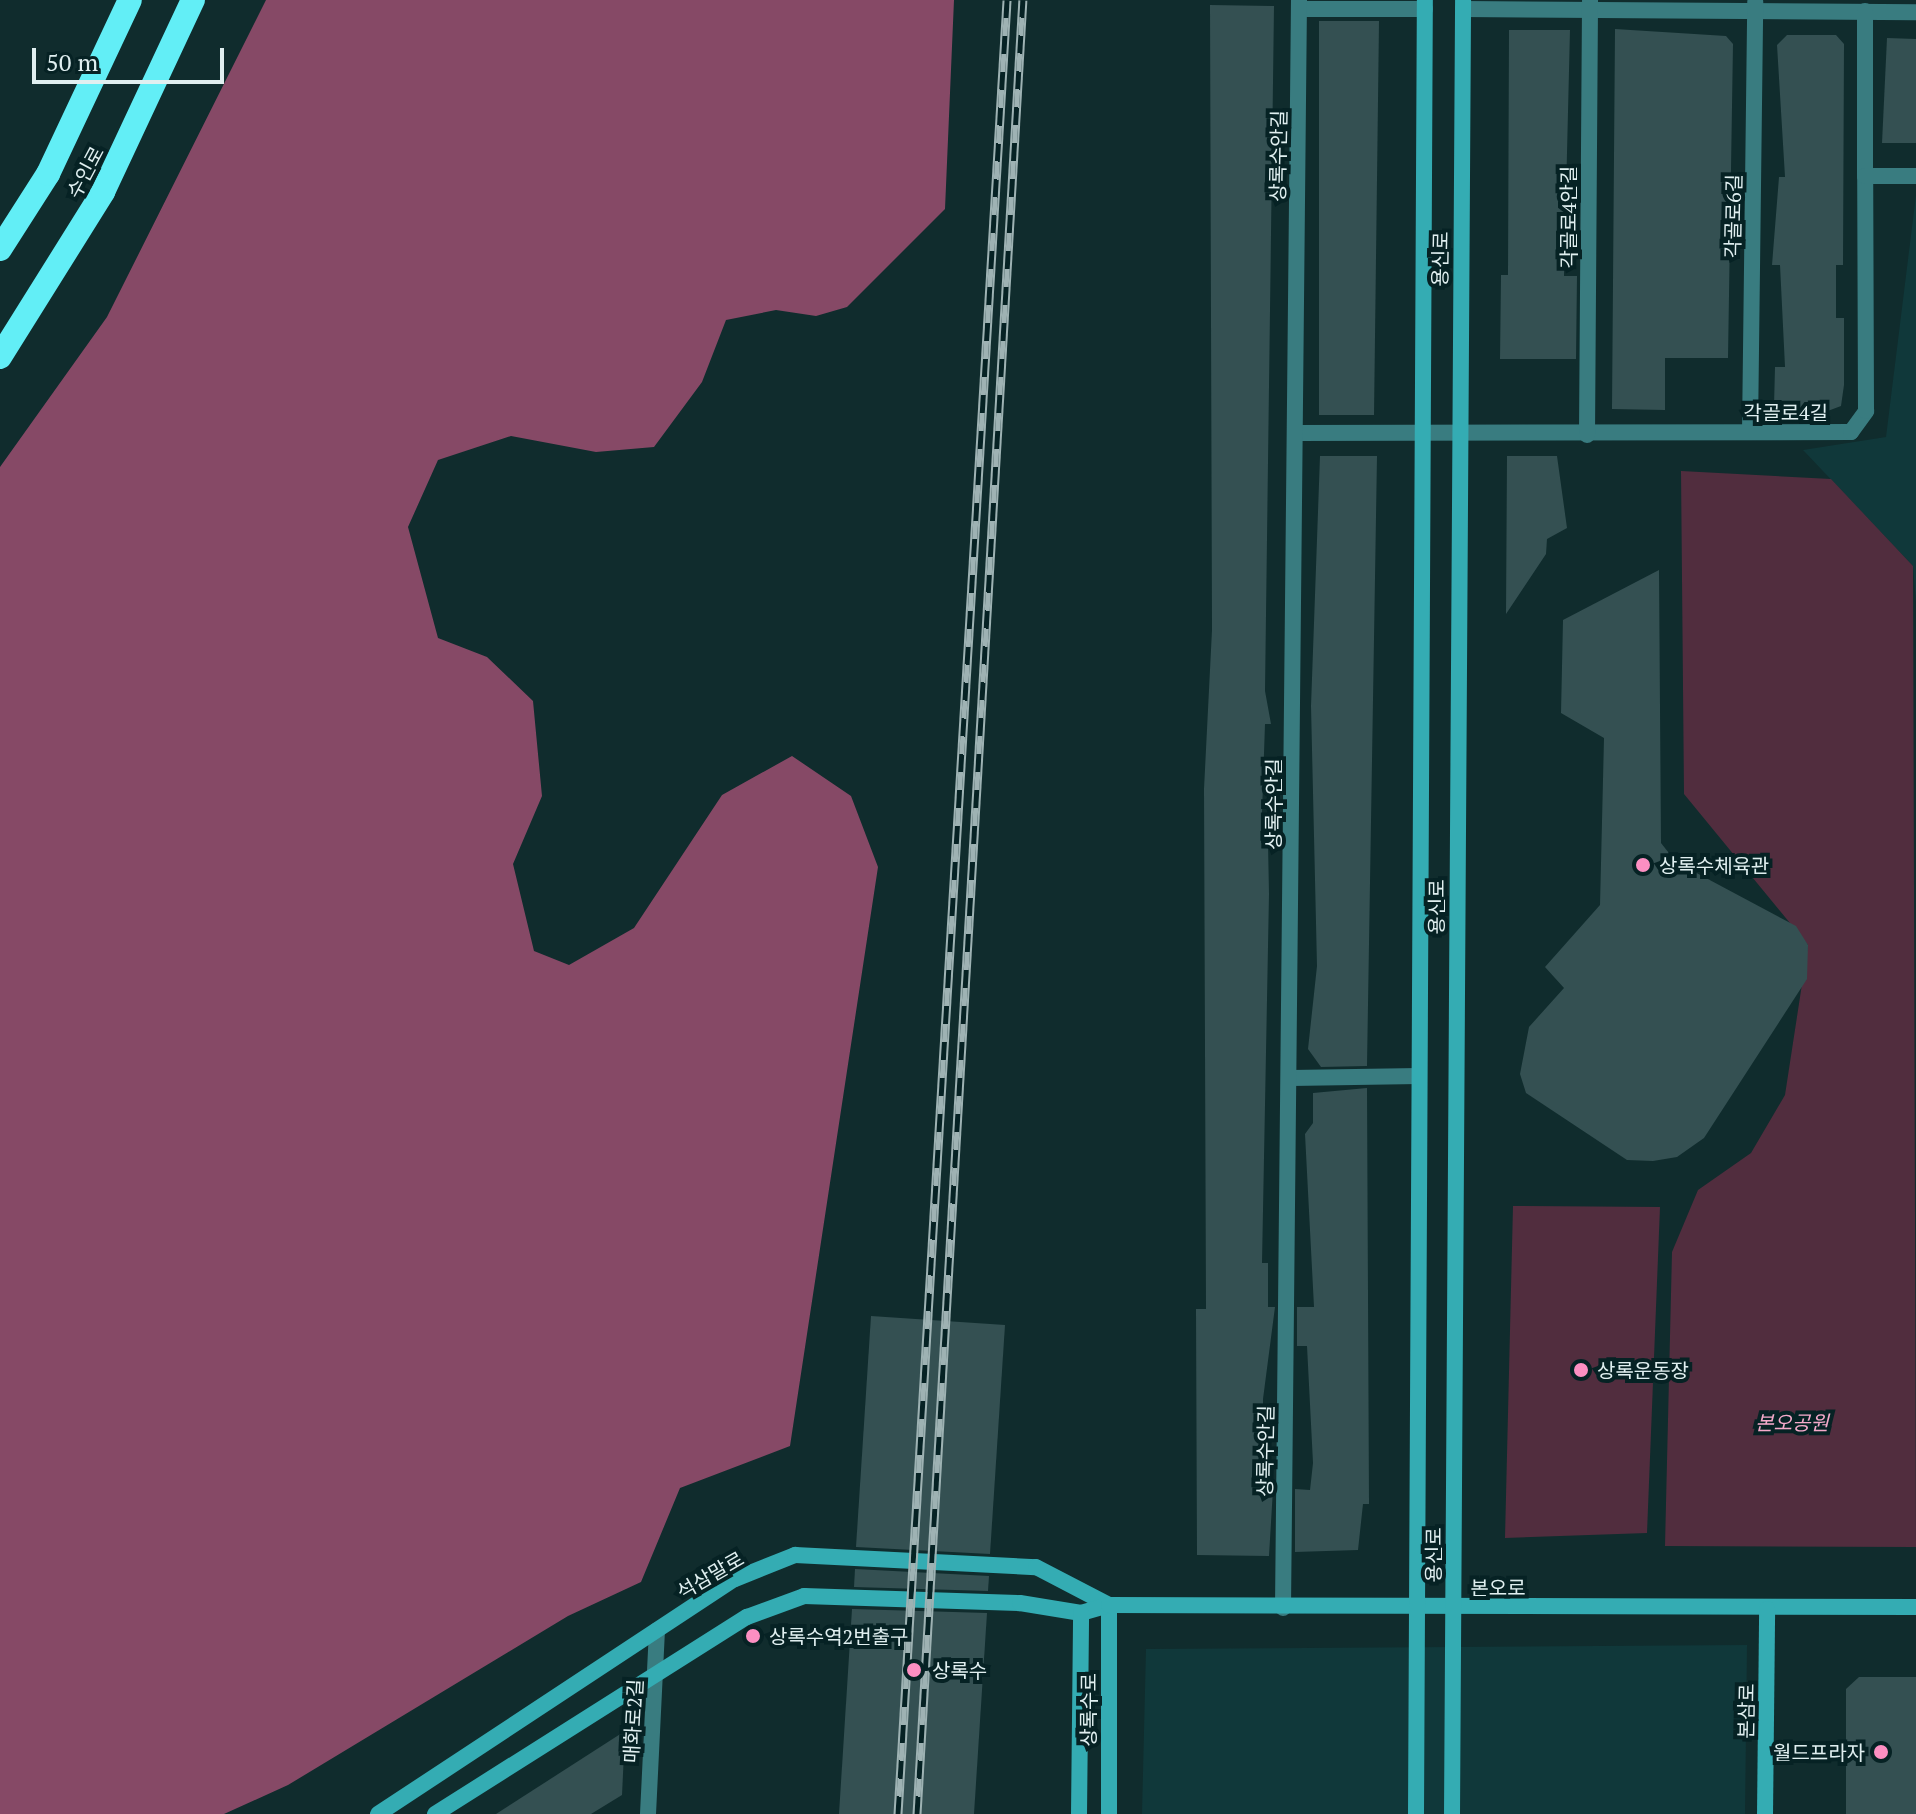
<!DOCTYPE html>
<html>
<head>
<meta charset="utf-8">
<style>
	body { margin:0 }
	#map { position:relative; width:1916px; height:1814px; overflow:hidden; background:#102c2d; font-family:"PT Serif","Noto Sans KR",serif }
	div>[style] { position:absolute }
	.built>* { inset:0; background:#10383a }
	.green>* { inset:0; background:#512d3e }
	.forest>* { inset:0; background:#864966 }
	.building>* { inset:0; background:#345052 }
	.street>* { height:16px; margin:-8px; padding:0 8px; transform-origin:8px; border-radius:8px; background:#397c80 }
	.secondary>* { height:16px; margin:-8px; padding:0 8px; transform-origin:8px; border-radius:8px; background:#34acb3 }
	.highway>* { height:24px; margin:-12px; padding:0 12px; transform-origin:12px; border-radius:12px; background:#62eef6 }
	.rail>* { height:9px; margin-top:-4.5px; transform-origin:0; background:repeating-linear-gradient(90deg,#062224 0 18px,#9eb2b3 0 36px); box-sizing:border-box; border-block:2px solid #9eb2b3 }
	.dots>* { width:22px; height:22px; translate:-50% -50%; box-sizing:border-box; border:4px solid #062224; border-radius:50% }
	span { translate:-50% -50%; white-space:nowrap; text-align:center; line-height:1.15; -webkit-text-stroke:8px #062224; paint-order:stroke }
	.street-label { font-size:20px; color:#e0eff0 }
	.poi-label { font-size:20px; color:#e0eff0 }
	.left { translate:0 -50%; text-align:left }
	.right { translate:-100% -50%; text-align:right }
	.park-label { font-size:20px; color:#f5aacb; font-style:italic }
	.scale { position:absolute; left:32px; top:48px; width:192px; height:36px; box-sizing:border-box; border:4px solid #e0eff0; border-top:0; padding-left:10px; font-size:24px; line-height:28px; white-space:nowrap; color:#e0eff0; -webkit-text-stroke:6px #062224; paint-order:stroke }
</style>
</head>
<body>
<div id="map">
	<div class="built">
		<div style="clip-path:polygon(1916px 195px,1916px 603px,1913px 566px,1803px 450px,1886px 437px)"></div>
		<div style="clip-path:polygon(1747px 1645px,1745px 1814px,1142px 1814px,1146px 1649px)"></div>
	</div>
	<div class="green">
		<div style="clip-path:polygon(1681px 471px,1831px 479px,1913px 566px,1916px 1547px,1665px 1546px,1672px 1252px,1698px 1190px,1751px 1153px,1785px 1095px,1808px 945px,1684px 794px)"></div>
		<div style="clip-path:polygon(1513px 1206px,1660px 1207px,1647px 1533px,1505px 1538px)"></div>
	</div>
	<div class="forest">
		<div style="clip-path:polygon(266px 0,954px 0,945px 209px,847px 307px,816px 316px,776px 310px,726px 320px,702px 382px,654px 447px,596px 452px,511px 436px,438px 460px,408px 527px,438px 638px,487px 657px,533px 701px,542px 796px,513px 864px,534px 951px,569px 965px,634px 928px,722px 795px,792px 756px,851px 796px,878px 867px,790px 1446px,680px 1488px,641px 1582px,568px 1616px,288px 1785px,224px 1814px,0 1814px,0 467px,107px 317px)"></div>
	</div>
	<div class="building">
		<div style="clip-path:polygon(1210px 5px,1274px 6px,1265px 691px,1271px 724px,1265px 724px,1261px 843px,1268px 843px,1269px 894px,1262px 1263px,1268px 1263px,1268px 1307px,1275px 1307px,1263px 1399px,1263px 1470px,1266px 1489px,1273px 1489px,1269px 1556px,1197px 1555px,1196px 1309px,1206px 1309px,1204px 789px,1212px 630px)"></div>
		<div style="clip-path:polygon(1319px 21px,1379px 21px,1374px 415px,1319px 415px)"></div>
		<div style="clip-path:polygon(1615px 29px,1726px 36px,1733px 44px,1728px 358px,1665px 358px,1665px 410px,1612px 409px)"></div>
		<div style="clip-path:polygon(1509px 30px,1570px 30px,1564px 276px,1577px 276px,1576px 359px,1500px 359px,1501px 275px,1508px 275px)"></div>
		<div style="clip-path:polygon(1787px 35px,1836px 35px,1844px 44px,1843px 265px,1836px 265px,1836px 318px,1844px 318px,1844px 385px,1841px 406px,1825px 412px,1774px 406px,1775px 367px,1785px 367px,1780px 265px,1772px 265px,1779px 177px,1785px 177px,1777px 45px)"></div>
		<div style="clip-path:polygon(1887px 38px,1916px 39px,1916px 143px,1882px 143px)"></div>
		<div style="clip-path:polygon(1320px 456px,1377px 456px,1367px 1066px,1321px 1067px,1308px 1049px,1317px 966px,1311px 706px)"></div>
		<div style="clip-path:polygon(1507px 456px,1557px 456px,1567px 528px,1547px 539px,1546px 554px,1506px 614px)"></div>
		<div style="clip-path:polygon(1659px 570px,1661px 843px,1676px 862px,1796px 926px,1808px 945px,1807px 979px,1704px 1138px,1677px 1157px,1653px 1161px,1627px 1160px,1526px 1093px,1520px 1074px,1529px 1027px,1564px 988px,1545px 967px,1600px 905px,1604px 738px,1561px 713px,1563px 620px)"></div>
		<div style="clip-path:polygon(1367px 1088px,1369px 1504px,1363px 1504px,1358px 1550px,1295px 1552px,1295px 1489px,1310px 1490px,1313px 1463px,1307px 1346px,1297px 1346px,1297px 1307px,1314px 1307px,1305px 1134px,1313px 1123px,1313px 1093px)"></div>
		<div style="clip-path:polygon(871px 1316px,1005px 1325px,990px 1554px,856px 1547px)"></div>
		<div style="clip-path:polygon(855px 1569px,989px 1576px,988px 1591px,854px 1587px)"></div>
		<div style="clip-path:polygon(852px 1609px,987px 1613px,974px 1814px,839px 1814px)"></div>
		<div style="clip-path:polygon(1859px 1677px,1916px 1677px,1916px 1814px,1846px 1814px,1846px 1689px)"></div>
		<div style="clip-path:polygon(625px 1731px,622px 1795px,591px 1814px,496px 1814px)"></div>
	</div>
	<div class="street">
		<div style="left:1299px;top:9px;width:126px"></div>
		<div style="left:1463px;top:9px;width:453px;rotate:0.4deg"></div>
		<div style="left:1865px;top:11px;width:165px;rotate:90deg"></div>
		<div style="left:1750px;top:432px;width:430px;rotate:-89.3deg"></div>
		<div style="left:1295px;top:433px;width:556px;rotate:-0.1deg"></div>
		<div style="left:1851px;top:432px;width:26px;rotate:-54deg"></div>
		<div style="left:1866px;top:411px;width:235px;rotate:-90.2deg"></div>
		<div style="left:1865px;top:176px;width:51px"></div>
		<div style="left:1587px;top:435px;width:435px;rotate:-89.6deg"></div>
		<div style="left:1291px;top:1078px;width:128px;rotate:-0.9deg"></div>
		<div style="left:1283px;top:1608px;width:1608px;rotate:-89.43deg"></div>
		<div style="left:648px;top:1814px;width:184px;rotate:-87.2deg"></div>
	</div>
	<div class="secondary">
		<div style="left:378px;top:1814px;width:427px;rotate:-33.4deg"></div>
		<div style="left:735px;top:1579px;width:65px;rotate:-21.8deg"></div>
		<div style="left:795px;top:1555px;width:241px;rotate:2.9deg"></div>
		<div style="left:1036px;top:1567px;width:82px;rotate:27.5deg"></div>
		<div style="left:1109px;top:1605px;width:209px;rotate:90deg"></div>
		<div style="left:435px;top:1814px;width:369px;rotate:-32.3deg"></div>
		<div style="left:747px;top:1617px;width:61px;rotate:-20.2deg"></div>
		<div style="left:804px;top:1596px;width:216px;rotate:1.9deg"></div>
		<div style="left:1020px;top:1603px;width:62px;rotate:9.3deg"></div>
		<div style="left:1081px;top:1613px;width:29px;rotate:-16deg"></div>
		<div style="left:1109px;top:1605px;width:807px;rotate:0.14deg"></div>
		<div style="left:1079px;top:1814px;width:201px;rotate:-89.4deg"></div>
		<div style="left:1416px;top:1814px;width:1814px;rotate:-89.72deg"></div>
		<div style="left:1452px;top:1814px;width:1814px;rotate:-89.65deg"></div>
		<div style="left:1765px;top:1814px;width:205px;rotate:-89.4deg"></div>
	</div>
	<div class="highway">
		<div style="left:0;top:249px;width:89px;rotate:-57.4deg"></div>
		<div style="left:48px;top:174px;width:192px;rotate:-64.8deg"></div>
		<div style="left:0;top:357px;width:195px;rotate:-58deg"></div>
		<div style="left:103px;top:192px;width:212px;rotate:-64.9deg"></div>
	</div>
	<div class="rail">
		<div style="left:898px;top:1814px;width:1817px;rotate:-86.56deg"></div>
		<div style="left:917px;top:1814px;width:1817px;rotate:-86.66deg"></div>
	</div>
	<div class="dots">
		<div style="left:1643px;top:865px;background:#fc8fc2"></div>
		<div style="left:1581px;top:1370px;background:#fc8fc2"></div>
		<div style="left:753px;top:1636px;background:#fc8fc2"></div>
		<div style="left:914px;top:1670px;background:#fc8fc2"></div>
		<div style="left:1881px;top:1752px;background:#fc8fc2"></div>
	</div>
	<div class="street-label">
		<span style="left:1278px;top:156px;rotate:-89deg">상록수안길</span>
		<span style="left:85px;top:172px;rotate:-62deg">수인로</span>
		<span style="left:1733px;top:216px;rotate:-89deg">각골로6길</span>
		<span style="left:1568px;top:217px;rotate:-90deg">각골로4안길</span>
		<span style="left:1440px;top:259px;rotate:-89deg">용신로</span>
		<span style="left:1786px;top:412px">각골로4길</span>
		<span style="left:1273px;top:804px;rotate:-90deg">상록수안길</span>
		<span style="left:1436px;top:907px;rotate:-90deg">용신로</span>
		<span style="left:1265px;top:1451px;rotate:-89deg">상록수안길</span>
		<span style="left:1433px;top:1555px;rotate:-90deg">용신로</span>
		<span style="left:710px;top:1575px;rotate:-30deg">석삼말로</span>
		<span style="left:1498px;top:1587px">본오로</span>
		<span style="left:1088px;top:1710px;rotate:-90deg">상록수로</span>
		<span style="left:1746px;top:1711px;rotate:-89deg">본삼로</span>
		<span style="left:633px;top:1721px;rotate:-87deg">매화로2길</span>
	</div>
	<div class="poi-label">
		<span class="left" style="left:1659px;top:865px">상록수체육관</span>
		<span class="left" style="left:1597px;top:1370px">상록운동장</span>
		<span class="left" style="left:769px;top:1636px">상록수역2번출구</span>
		<span class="left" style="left:932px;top:1670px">상록수</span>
		<span class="right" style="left:1865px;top:1752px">월드프라자</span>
	</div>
	<div class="park-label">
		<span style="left:1792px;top:1422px">본오공원</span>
	</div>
	<div class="scale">50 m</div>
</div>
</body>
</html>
